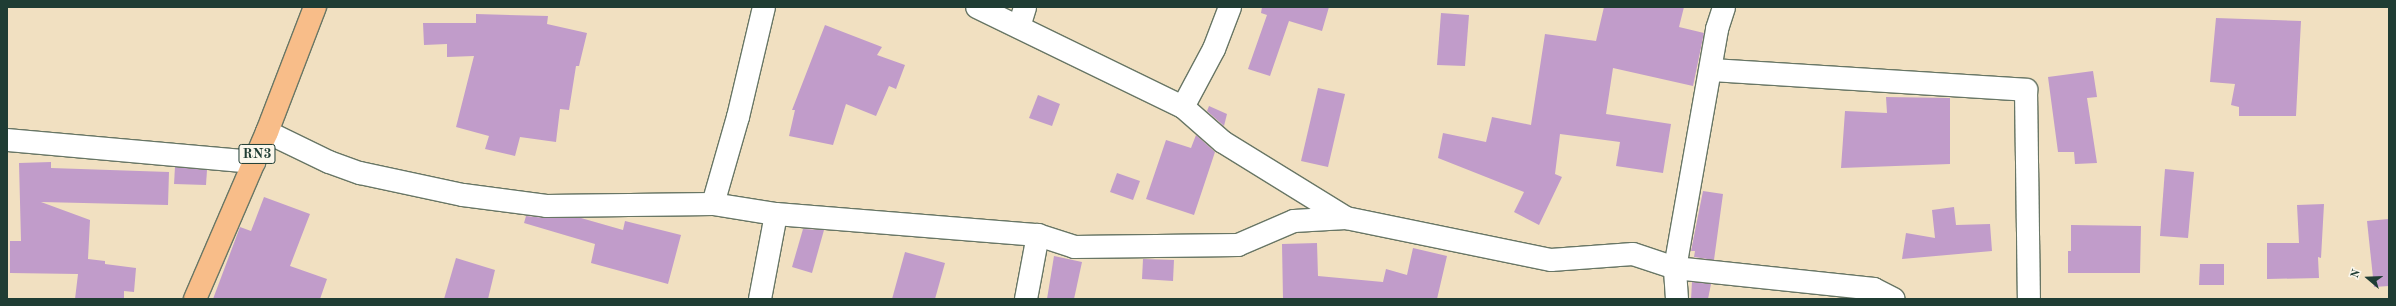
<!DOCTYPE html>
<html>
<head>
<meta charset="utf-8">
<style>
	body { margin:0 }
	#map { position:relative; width:2396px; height:306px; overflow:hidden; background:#f1e0c1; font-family:"Old Standard TT",serif }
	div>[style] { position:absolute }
	.building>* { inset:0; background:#c19cca }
	.roads { filter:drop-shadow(1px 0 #687665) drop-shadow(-1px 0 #687665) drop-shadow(0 1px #687665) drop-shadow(0 -1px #687665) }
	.minor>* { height:22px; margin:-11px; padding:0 11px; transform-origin:11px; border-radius:11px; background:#fff }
	.highway>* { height:22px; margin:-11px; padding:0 11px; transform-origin:11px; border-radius:11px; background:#f8bd89 }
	span { translate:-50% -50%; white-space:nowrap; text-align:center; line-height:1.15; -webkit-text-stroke:3px #fbf7ec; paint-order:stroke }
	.shield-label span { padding:1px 3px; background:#fbf7ec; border:1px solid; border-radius:3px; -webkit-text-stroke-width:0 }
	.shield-label { font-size:14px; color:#1f3d34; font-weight:700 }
	.frame { position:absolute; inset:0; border:8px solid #1f3d34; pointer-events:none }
	.north { position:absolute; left:2348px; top:258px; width:40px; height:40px; -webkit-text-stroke:3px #fbf7ec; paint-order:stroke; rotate:289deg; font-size:11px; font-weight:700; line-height:16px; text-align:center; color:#1f3d34 }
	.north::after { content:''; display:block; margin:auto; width:14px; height:18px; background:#1f3d34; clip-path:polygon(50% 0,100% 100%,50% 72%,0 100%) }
</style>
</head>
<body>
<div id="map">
	<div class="building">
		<div style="clip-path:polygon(1262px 7px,1329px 7px,1322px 31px,1289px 21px,1270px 76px,1248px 69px,1267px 15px,1261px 13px)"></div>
		<div style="clip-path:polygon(1604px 7px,1684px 7px,1679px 27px,1704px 33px,1693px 86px,1613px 68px,1606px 114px,1671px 124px,1663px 173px,1616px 166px,1620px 142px,1560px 134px,1555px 174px,1562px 177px,1539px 225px,1514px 212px,1524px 192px,1438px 158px,1443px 133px,1486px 142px,1492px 117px,1531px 125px,1545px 34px,1596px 41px)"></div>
		<div style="clip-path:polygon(1441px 13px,1469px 15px,1465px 66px,1437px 65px)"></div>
		<div style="clip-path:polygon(476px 14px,548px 16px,547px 24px,587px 33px,579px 66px,576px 66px,569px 110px,560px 109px,556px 142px,520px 137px,515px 156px,485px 149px,489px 136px,456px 127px,474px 56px,447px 57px,447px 44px,424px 45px,423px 23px,476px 23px)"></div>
		<div style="clip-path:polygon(2216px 18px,2301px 21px,2296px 116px,2239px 116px,2239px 107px,2231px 105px,2235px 84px,2210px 82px)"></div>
		<div style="clip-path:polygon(825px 25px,882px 47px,877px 55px,905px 65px,896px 89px,889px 86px,876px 116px,846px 104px,833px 145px,789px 136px,795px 110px,792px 110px)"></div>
		<div style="clip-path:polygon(2093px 71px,2097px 97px,2087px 98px,2097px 163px,2075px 164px,2074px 152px,2058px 152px,2048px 77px)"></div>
		<div style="clip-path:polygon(1318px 88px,1345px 94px,1328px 167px,1301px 161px)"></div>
		<div style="clip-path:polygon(1038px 95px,1060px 104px,1052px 126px,1029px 118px)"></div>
		<div style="clip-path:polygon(1886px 97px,1950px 98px,1950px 164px,1841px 168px,1845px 111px,1887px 113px)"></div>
		<div style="clip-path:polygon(1209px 106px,1227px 114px,1224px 126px,1207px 111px)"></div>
		<div style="clip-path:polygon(1196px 135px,1215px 152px,1194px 215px,1146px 199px,1166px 140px,1191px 148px)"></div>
		<div style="clip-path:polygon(51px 162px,51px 168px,169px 172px,168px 205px,41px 202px,90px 220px,88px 259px,105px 261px,105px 264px,136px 268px,134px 292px,124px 291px,124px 299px,75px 299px,78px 274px,10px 273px,10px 241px,21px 241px,19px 163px)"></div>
		<div style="clip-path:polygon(175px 167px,207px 170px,206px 185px,174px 184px)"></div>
		<div style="clip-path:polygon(2165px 169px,2194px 172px,2188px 238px,2160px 236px)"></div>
		<div style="clip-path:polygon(1117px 173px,1140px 181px,1133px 200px,1110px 192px)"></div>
		<div style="clip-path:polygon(1703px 191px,1723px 194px,1714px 260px,1694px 257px,1695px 251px,1691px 251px)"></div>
		<div style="clip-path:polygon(264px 197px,310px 214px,290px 266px,327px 279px,320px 299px,213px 299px,240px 227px,251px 231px)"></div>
		<div style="clip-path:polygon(2324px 204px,2321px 258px,2318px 257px,2319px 278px,2267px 279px,2267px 243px,2299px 243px,2297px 205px)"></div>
		<div style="clip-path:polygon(1954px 207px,1956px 225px,1990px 224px,1992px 251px,1902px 259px,1906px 233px,1935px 238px,1932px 210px)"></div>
		<div style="clip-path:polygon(526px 216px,546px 218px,581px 218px,623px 230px,625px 221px,681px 235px,668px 284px,591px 263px,595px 244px,524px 223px)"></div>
		<div style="clip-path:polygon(2389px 219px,2389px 286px,2374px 287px,2367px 221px)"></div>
		<div style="clip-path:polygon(2071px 225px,2141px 226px,2140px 273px,2068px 273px,2068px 251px,2071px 251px)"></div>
		<div style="clip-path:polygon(803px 229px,824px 230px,812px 273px,792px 267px)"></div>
		<div style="clip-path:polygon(1317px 243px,1318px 276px,1383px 282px,1386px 269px,1407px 275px,1413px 248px,1447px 256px,1437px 299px,1283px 299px,1282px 244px)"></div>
		<div style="clip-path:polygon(905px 252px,945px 263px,935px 299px,892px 299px)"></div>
		<div style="clip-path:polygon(1054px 256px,1082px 262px,1074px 299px,1047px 299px)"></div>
		<div style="clip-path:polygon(456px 258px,495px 270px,488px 299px,444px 299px)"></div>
		<div style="clip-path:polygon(1143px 259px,1174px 260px,1173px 281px,1142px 279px)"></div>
		<div style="clip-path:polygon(2200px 264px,2224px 264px,2224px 285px,2199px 285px)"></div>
		<div style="clip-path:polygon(1692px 282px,1711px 284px,1708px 299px,1691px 299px)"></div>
	</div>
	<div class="roads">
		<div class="minor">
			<div style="left:977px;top:7px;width:229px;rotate:25.9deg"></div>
			<div style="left:1183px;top:107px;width:53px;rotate:41.2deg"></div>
			<div style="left:1223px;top:142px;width:145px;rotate:31.7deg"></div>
			<div style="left:1019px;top:27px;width:21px;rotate:-73deg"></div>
			<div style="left:1711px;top:70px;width:316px;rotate:3.6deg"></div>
			<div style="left:2026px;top:90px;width:209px;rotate:89.2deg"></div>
			<div style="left:1183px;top:107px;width:66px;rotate:-61.9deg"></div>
			<div style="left:1214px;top:49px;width:45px;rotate:-69.1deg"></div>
			<div style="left:267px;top:132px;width:69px;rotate:25.8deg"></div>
			<div style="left:329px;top:162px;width:33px;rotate:20deg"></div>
			<div style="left:360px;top:173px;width:105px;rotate:12.1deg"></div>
			<div style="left:463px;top:195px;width:84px;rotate:7.5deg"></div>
			<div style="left:546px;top:206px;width:167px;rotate:-0.7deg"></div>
			<div style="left:713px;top:204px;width:64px;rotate:9deg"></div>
			<div style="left:776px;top:214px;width:263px;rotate:4.6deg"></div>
			<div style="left:1038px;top:235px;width:38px;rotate:18deg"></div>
			<div style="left:1074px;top:247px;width:164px;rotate:-0.7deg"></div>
			<div style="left:1238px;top:245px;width:61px;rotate:-23.2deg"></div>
			<div style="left:1294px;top:221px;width:52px;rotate:-3.3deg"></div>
			<div style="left:1346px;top:218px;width:209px;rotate:11.6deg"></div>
			<div style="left:1551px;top:260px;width:82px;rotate:-4.2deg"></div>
			<div style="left:1633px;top:254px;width:44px;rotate:18.4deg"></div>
			<div style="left:1675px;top:268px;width:200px;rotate:6deg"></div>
			<div style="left:1874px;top:289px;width:22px;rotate:27deg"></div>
			<div style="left:7px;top:140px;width:248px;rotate:5.1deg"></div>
			<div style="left:713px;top:204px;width:91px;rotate:-74deg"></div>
			<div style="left:738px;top:117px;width:113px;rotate:-76.7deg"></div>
			<div style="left:760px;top:299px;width:86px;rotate:-79.3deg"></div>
			<div style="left:1026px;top:299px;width:65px;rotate:-79.4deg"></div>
			<div style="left:1677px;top:299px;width:31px;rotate:-94deg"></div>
			<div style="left:1675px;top:268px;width:243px;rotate:-80deg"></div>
			<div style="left:1717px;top:29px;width:23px;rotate:-72deg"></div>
		</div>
		<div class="highway">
			<div style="left:195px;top:299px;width:182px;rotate:-66.7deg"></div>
			<div style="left:267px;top:132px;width:134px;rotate:-69deg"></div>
		</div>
	</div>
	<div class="shield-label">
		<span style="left:257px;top:154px">RN3</span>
	</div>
	<div class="frame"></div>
	<div class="north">N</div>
</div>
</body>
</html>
